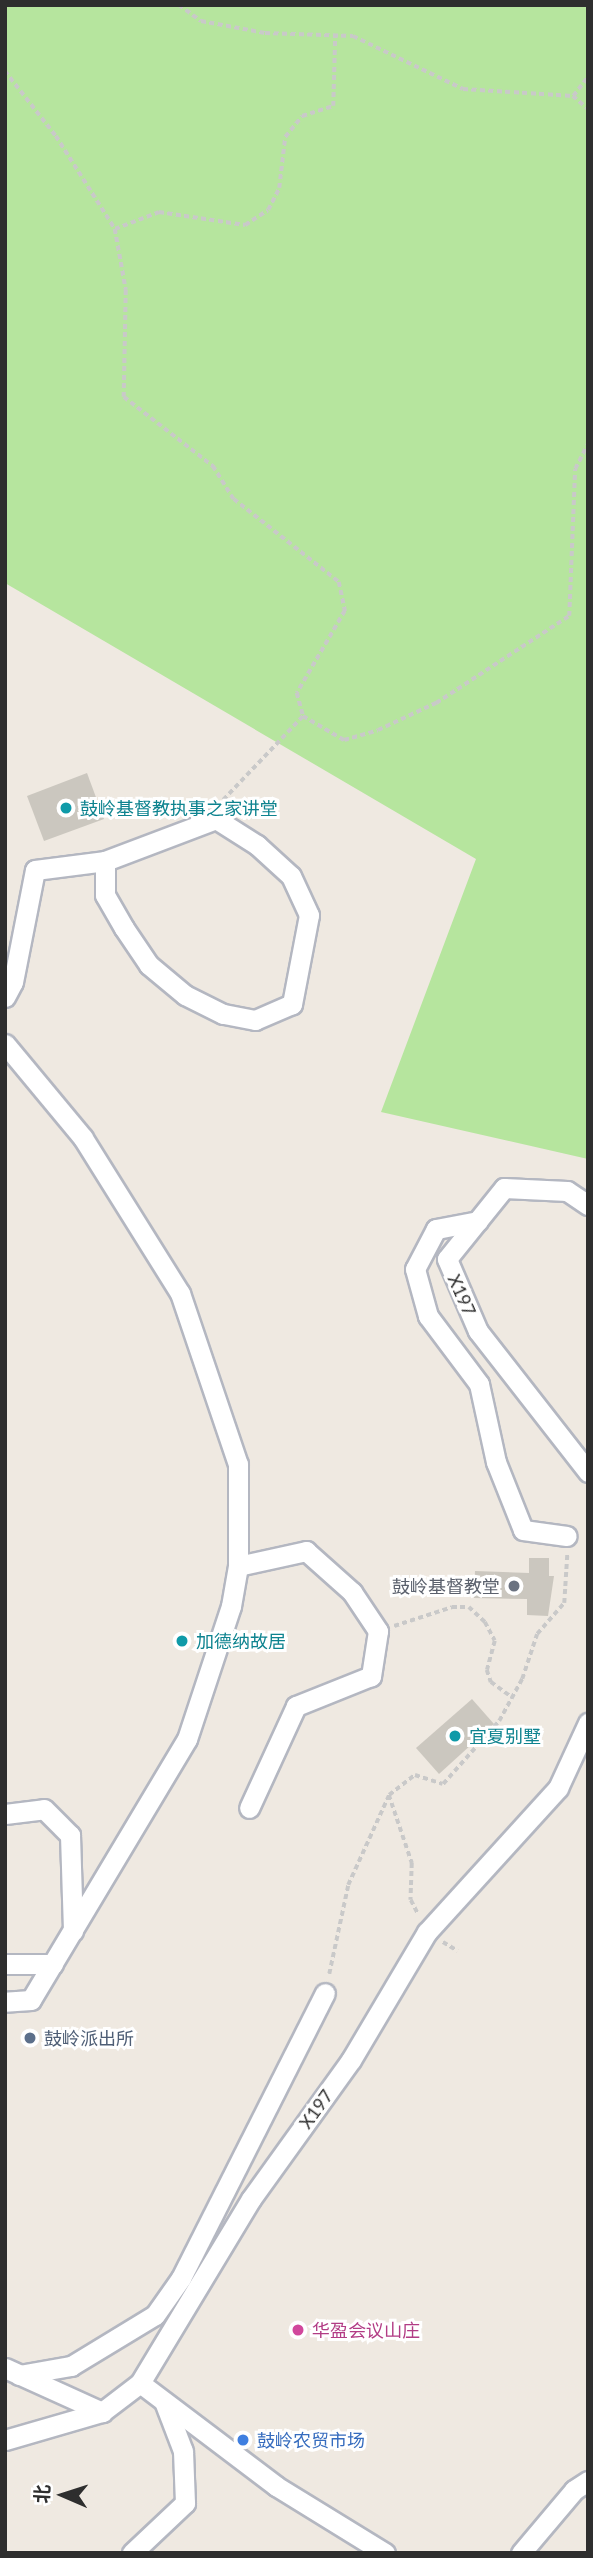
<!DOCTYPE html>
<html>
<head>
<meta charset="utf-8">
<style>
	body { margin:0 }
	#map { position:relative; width:593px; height:2558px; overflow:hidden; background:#efe9e1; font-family:Lato,"Noto Sans SC",sans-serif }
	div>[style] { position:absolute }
	.green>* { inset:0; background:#b6e59e }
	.building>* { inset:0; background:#cbc7bf }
	.path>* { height:3.5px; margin-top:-1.75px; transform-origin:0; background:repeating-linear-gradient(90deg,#c9c9c9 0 5px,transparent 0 8.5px) }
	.roads { filter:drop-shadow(2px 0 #b4b7c1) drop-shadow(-2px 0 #b4b7c1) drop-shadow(0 2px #b4b7c1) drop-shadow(0 -2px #b4b7c1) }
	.minor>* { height:19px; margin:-9.5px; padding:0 9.5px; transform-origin:9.5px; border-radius:9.5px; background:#fff }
	.dots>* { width:19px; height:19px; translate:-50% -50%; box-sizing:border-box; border:4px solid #fff; border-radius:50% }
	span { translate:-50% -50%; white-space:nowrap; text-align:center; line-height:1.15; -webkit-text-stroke:6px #fff; paint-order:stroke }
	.culture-label { font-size:18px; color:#0d838f }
	.left { translate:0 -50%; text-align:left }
	.street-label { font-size:18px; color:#2e2e2e }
	.worship-label { font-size:18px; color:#5b616d }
	.right { translate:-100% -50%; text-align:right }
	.service-label { font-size:18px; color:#4e5e75 }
	.hotel-label { font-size:18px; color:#b23c85 }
	.shop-label { font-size:18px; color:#366cbe }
	.frame { position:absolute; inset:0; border:7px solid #2e2e2e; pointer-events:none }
	.north { position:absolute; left:28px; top:2460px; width:70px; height:70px; -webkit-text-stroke:5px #fff; paint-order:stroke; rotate:273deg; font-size:19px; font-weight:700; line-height:28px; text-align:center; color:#2e2e2e }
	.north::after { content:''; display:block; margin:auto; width:24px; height:32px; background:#2e2e2e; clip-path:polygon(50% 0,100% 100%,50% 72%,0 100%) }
</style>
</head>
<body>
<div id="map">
	<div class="green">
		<div style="clip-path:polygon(5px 5px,588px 5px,588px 1159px,381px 1112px,476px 859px,5px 583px)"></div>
	</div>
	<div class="building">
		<div style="clip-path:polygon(87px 773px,104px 819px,44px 841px,27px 796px)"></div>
		<div style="clip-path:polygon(529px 1558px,549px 1558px,549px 1576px,554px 1576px,548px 1616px,527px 1615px,527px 1599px,474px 1598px,475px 1571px,529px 1573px)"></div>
		<div style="clip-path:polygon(472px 1699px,494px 1724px,439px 1774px,416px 1748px)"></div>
	</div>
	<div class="path">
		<div style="left:179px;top:5px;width:27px;rotate:36deg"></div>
		<div style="left:201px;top:21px;width:65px;rotate:10.6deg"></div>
		<div style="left:265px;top:33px;width:88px;rotate:2deg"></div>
		<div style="left:353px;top:36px;width:122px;rotate:25.7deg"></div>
		<div style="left:463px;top:89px;width:110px;rotate:3.6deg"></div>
		<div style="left:573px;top:96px;width:24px;rotate:-52deg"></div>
		<div style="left:5px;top:71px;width:83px;rotate:51.9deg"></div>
		<div style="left:56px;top:136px;width:110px;rotate:57.6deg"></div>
		<div style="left:115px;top:229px;width:62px;rotate:79.8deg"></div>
		<div style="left:126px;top:290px;width:107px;rotate:91.1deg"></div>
		<div style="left:124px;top:397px;width:113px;rotate:37.8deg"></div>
		<div style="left:213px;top:466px;width:39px;rotate:58deg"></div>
		<div style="left:234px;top:499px;width:134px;rotate:38.3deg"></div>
		<div style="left:339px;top:582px;width:30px;rotate:78deg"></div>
		<div style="left:345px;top:611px;width:95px;rotate:120.3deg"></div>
		<div style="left:297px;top:693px;width:24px;rotate:75deg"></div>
		<div style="left:303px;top:716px;width:48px;rotate:30.3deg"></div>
		<div style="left:344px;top:740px;width:35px;rotate:-16deg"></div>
		<div style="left:378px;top:730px;width:64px;rotate:-25deg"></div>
		<div style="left:436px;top:703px;width:159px;rotate:-33.2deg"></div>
		<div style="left:569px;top:616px;width:147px;rotate:-87.7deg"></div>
		<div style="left:575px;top:469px;width:29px;rotate:-63deg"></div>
		<div style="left:573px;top:96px;width:20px;rotate:41deg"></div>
		<div style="left:115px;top:229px;width:47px;rotate:-21.1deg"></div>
		<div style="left:159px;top:212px;width:87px;rotate:8.6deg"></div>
		<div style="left:245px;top:225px;width:27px;rotate:-33deg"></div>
		<div style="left:268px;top:210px;width:25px;rotate:-63deg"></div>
		<div style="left:279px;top:188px;width:51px;rotate:-83.3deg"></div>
		<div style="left:285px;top:137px;width:27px;rotate:-51deg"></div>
		<div style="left:302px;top:116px;width:33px;rotate:-18deg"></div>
		<div style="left:333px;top:106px;width:70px;rotate:-88.4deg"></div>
		<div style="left:223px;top:800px;width:116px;rotate:-46.4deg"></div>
		<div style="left:394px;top:1626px;width:61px;rotate:-18.1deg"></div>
		<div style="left:452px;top:1607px;width:17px"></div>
		<div style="left:469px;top:1607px;width:22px;rotate:43deg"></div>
		<div style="left:485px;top:1622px;width:21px;rotate:62deg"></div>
		<div style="left:495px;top:1641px;width:30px;rotate:105deg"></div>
		<div style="left:487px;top:1670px;width:13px;rotate:72deg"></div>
		<div style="left:491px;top:1682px;width:26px;rotate:36deg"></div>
		<div style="left:389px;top:1795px;width:72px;rotate:71.3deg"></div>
		<div style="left:412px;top:1863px;width:37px;rotate:92deg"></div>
		<div style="left:411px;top:1900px;width:16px;rotate:63deg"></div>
		<div style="left:443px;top:1942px;width:17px;rotate:31deg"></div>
		<div style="left:329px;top:1974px;width:91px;rotate:-77.9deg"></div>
		<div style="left:348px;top:1885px;width:99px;rotate:-65.5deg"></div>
		<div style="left:389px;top:1795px;width:33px;rotate:-38deg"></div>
		<div style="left:415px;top:1775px;width:29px;rotate:18deg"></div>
		<div style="left:443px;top:1784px;width:84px;rotate:-48.4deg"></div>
		<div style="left:499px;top:1721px;width:48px;rotate:-61.3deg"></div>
		<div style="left:522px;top:1679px;width:47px;rotate:-71.6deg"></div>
		<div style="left:537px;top:1634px;width:41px;rotate:-48.9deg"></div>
		<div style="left:564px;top:1603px;width:48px;rotate:-86.4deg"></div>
	</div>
	<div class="roads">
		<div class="minor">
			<div style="left:5px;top:997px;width:17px;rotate:-62deg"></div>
			<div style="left:13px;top:982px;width:114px;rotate:-78.9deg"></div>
			<div style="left:35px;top:870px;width:71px;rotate:-7.3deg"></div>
			<div style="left:105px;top:861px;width:119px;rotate:-20.7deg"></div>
			<div style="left:216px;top:819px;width:49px;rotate:32.4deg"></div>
			<div style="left:257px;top:845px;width:46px;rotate:42.4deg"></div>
			<div style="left:291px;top:876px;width:43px;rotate:65.2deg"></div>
			<div style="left:309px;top:915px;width:91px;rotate:100.8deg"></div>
			<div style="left:292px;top:1004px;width:40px;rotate:156.6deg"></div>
			<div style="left:255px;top:1020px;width:33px;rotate:-169deg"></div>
			<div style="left:223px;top:1014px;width:42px;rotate:-153.4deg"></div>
			<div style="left:185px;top:995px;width:47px;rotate:-140.2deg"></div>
			<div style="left:149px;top:965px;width:45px;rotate:-124deg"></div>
			<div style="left:124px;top:928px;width:38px;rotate:-120deg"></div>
			<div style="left:105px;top:895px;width:34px;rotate:-90deg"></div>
			<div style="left:5px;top:1044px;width:122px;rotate:50.3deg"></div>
			<div style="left:83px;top:1138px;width:183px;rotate:58deg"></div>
			<div style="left:180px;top:1293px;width:181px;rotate:71.3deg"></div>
			<div style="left:238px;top:1464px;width:102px;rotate:90deg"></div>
			<div style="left:238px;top:1566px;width:41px;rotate:99.9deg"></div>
			<div style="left:231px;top:1606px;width:140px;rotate:108.3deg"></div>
			<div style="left:187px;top:1739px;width:304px;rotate:120.9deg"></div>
			<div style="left:31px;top:2000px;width:26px;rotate:176deg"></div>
			<div style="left:588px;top:1205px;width:25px;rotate:-146deg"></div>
			<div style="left:567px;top:1191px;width:63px;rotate:-177.3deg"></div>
			<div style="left:504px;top:1188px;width:91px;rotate:128.8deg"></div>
			<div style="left:447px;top:1259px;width:78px;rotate:66.7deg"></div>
			<div style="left:478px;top:1331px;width:179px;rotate:52deg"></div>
			<div style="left:478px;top:1221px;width:43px;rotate:169.2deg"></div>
			<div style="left:436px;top:1229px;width:45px;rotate:117.7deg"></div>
			<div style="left:415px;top:1269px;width:49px;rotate:74.5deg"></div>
			<div style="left:428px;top:1316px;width:85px;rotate:53.1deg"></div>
			<div style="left:479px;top:1384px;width:80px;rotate:77.7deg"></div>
			<div style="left:496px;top:1462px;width:73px;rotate:68.3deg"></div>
			<div style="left:523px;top:1530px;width:44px;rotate:7.8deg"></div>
			<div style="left:238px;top:1566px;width:70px;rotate:-12.4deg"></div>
			<div style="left:306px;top:1551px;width:62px;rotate:41.7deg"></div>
			<div style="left:352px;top:1592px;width:47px;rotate:56.3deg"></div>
			<div style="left:378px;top:1631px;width:46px;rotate:98.8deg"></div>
			<div style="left:371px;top:1676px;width:81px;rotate:158.2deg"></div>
			<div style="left:296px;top:1706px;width:112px;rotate:114.7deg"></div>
			<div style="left:5px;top:1814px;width:39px;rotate:-7deg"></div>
			<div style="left:44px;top:1809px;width:37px;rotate:45deg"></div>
			<div style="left:70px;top:1835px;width:96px;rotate:88.2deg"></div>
			<div style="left:5px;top:1964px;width:48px"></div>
			<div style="left:5px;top:2368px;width:107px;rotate:24.4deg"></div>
			<div style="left:19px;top:2375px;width:53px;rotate:-9.8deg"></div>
			<div style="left:71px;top:2366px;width:98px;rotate:-31.3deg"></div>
			<div style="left:155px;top:2315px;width:45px;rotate:-54.9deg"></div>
			<div style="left:181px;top:2278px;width:319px;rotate:-63.2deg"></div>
			<div style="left:140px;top:2383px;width:171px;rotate:37.1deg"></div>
			<div style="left:276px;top:2486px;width:128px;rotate:31.6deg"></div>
			<div style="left:5px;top:2440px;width:101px;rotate:-16.1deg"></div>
			<div style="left:102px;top:2412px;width:48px;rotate:-37.3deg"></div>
			<div style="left:140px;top:2383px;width:215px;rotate:-58.9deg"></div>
			<div style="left:251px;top:2199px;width:171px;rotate:-54.3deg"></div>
			<div style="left:351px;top:2060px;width:149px;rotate:-59.3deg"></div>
			<div style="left:427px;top:1932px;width:195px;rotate:-47.7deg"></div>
			<div style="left:558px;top:1788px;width:72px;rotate:-65.2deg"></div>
			<div style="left:132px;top:2553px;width:73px;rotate:-43.3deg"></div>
			<div style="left:185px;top:2503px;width:52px;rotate:-92.2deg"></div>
			<div style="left:183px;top:2451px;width:50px;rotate:-111deg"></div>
			<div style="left:521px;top:2553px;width:82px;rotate:-49.9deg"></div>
			<div style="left:574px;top:2490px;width:17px;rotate:-33deg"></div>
		</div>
	</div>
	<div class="dots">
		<div style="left:66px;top:808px;background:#0f9aa8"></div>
		<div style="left:514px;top:1586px;background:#6b7280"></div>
		<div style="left:182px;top:1641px;background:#0f9aa8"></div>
		<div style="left:455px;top:1736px;background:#0f9aa8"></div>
		<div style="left:30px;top:2038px;background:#5c6f8a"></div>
		<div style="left:298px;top:2330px;background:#d1479c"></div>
		<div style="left:243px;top:2440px;background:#3f7fe0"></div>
	</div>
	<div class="culture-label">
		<span class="left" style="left:80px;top:808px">鼓岭基督教执事之家讲堂</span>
		<span class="left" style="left:196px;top:1641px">加德纳故居</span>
		<span class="left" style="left:469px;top:1736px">宜夏别墅</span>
	</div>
	<div class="street-label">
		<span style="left:462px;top:1295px;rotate:66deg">X197</span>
		<span style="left:316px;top:2109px;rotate:-54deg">X197</span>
	</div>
	<div class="worship-label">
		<span class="right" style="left:500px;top:1586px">鼓岭基督教堂</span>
	</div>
	<div class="service-label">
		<span class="left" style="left:44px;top:2038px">鼓岭派出所</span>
	</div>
	<div class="hotel-label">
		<span class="left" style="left:312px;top:2330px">华盈会议山庄</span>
	</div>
	<div class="shop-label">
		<span class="left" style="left:257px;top:2440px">鼓岭农贸市场</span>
	</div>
	<div class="frame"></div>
	<div class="north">北</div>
</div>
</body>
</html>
